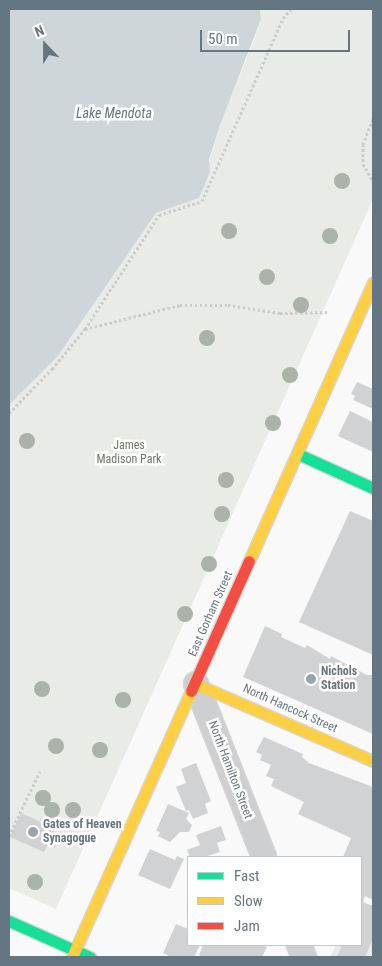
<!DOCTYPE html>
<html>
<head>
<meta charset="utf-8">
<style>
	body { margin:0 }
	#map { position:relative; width:382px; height:966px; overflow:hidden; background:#f9f9f9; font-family:"Roboto Condensed",sans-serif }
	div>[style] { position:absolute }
	.built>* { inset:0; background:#e8e9e9 }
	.green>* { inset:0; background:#e8ebe6 }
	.water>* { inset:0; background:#ced6d9 }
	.building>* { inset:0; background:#d0d2d3 }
	.path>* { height:3px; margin-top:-1.5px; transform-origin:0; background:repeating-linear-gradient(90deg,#cbcccd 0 2.5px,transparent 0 5px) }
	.roads { filter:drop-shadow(1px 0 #d5d6d7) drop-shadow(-1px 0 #d5d6d7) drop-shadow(0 1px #d5d6d7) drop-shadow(0 -1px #d5d6d7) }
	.street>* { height:24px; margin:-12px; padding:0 12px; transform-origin:12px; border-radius:12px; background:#cecfd0 }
	.fast>* { height:11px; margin:-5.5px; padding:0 5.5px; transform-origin:5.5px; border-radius:5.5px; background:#16e098 }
	.slow>* { height:11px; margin:-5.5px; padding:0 5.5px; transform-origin:5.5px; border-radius:5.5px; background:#ffcf43 }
	.jam>* { height:11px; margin:-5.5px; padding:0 5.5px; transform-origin:5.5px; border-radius:5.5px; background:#f24e42 }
	.trees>* { width:16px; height:16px; margin:-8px; border-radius:50%; background:#a9b3a7 }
	.dots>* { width:14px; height:14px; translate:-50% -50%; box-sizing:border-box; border:2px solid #fff; border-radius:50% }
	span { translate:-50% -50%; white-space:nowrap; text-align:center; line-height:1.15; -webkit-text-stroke:5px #fff; paint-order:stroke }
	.park-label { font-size:12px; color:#687a64 }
	.street-label { font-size:12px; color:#657683 }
	.poi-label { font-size:12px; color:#657683; font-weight:700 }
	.left { translate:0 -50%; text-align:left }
	.water-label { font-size:14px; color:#60757c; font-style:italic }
	.frame { position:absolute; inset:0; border:10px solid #657683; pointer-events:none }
	.legend { position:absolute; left:187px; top:856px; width:175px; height:90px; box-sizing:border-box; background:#fff; border:1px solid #c1c8cd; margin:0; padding:6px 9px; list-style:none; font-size:15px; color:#657683 }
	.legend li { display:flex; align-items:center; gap:10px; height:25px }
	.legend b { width:25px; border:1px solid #c1c8cd }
	.north { position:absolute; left:20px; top:20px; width:50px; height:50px; -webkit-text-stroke:4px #fff; paint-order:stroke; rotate:338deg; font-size:14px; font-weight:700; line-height:20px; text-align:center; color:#657683 }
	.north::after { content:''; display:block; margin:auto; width:18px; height:22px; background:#657683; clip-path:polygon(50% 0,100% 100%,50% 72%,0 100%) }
	.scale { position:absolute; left:200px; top:30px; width:150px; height:22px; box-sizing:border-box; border:2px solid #657683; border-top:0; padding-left:6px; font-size:15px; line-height:18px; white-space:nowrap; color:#657683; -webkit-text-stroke:4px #fff; paint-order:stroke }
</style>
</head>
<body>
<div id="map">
	<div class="built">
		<div style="clip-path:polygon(361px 902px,373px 908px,373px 957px,330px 957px,336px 945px,361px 945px)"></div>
	</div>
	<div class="green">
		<div style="clip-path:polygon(260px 9px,373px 9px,373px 199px,56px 909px,9px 888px,9px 405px,58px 356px,156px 213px,199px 198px,219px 128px,254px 40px,261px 19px)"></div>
	</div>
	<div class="water">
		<div style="clip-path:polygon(9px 9px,260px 9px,261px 19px,219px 128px,209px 160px,210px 172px,199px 198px,156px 213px,58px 356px,9px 405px)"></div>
	</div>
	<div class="building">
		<div style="clip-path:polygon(357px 382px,373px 389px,373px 409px,353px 400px,355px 396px,351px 394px)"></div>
		<div style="clip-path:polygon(350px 411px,373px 422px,373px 452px,338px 436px)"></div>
		<div style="clip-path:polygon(350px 511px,373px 521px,373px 655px,299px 622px)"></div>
		<div style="clip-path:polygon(265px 626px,282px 634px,281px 637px,305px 648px,307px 645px,330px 659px,331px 656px,367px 675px,373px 675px,373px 734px,243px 677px)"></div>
		<div style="clip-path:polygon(264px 737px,303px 754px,302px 757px,309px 763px,373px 787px,373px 900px,365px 896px,363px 902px,373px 906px,373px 938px,365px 957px,337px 957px,342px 945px,361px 945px,361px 857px,343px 857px,351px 838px,298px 814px,304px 802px,271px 786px,274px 779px,266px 776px,271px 765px,260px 760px,262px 755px,256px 752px)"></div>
		<div style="clip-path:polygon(196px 763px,211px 801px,205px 804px,208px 813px,193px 819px,189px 810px,186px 811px,176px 787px,186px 783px,181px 769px)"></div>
		<div style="clip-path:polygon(168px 804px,189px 813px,186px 819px,192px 825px,189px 832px,180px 832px,170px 842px,158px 836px,160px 832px,156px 831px)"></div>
		<div style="clip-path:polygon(21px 813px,56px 829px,52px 836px,58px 839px,55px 848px,48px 844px,44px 852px,10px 837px)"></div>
		<div style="clip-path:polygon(221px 826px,226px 840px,217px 843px,220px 852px,204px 857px,190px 857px,187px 850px,200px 845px,196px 835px)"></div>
		<div style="clip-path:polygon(150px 849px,175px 860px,177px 856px,184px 859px,170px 889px,138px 875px)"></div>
		<div style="clip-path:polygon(176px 924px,188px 929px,188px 945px,200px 945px,194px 957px,171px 957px,163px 953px)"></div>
		<div style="clip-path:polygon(203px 945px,260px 945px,267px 947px,262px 957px,203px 957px,199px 955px)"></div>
	</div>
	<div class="path">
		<div style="left:373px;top:119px;width:27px;rotate:112deg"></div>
		<div style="left:363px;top:144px;width:20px;rotate:90deg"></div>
		<div style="left:363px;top:164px;width:20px;rotate:60deg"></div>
		<div style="left:85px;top:329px;width:98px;rotate:-14.2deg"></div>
		<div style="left:180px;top:305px;width:48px"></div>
		<div style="left:228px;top:305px;width:53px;rotate:8.7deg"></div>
		<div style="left:280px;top:313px;width:47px;rotate:-1.2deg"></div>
		<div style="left:9px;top:413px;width:62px;rotate:-45.7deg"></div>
		<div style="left:52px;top:369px;width:52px;rotate:-50.5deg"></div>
		<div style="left:85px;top:329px;width:136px;rotate:-57deg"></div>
		<div style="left:159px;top:215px;width:45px;rotate:-18deg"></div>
		<div style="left:202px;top:201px;width:200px;rotate:-66.1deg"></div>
		<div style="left:283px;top:18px;width:12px;rotate:-48deg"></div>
		<div style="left:9px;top:836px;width:72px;rotate:-64.5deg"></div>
	</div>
	<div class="roads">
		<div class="street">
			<div style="left:196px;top:684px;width:186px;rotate:68.5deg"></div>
			<div style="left:299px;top:945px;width:13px;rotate:67deg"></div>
		</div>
		<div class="fast">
			<div style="left:298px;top:454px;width:82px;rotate:24.4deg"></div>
			<div style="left:9px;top:921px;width:89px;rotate:24deg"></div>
		</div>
		<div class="slow">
			<div style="left:249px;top:561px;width:305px;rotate:-66deg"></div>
			<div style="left:196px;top:684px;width:193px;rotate:23.5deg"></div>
			<div style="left:72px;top:957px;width:291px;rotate:-65.9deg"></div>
		</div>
		<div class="jam">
			<div style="left:191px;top:691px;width:142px;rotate:-66deg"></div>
		</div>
	</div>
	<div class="trees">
		<div style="left:342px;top:181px"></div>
		<div style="left:229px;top:231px"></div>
		<div style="left:330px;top:236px"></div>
		<div style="left:267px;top:277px"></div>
		<div style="left:301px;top:305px"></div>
		<div style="left:207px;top:338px"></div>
		<div style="left:290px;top:375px"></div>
		<div style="left:273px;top:423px"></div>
		<div style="left:27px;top:441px"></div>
		<div style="left:226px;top:480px"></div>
		<div style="left:222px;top:514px"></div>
		<div style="left:209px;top:564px"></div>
		<div style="left:185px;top:614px"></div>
		<div style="left:42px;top:689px"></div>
		<div style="left:123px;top:700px"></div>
		<div style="left:56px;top:746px"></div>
		<div style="left:100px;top:750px"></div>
		<div style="left:43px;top:798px"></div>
		<div style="left:52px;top:810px"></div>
		<div style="left:73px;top:810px"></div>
		<div style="left:35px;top:882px"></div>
	</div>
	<div class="dots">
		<div style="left:311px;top:679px;background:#99a4ac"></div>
		<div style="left:33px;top:832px;background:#99a4ac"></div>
	</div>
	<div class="park-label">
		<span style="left:129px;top:453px">James<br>Madison Park</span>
	</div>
	<div class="street-label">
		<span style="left:211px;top:614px;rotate:-66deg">East Gorham Street</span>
		<span style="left:290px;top:709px;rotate:24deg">North Hancock Street</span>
		<span style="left:230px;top:770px;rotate:69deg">North Hamilton Street</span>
	</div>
	<div class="poi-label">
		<span class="left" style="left:321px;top:679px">Nichols<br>Station</span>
		<span class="left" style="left:43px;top:832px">Gates of Heaven<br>Synagogue</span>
	</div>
	<div class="water-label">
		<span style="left:114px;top:113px">Lake Mendota</span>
	</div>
	<div class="frame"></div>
	<ul class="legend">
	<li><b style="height:6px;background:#16e098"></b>Fast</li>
	<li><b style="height:6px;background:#ffcf43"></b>Slow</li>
	<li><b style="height:6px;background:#f24e42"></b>Jam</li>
	</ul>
	<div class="north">N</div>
	<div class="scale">50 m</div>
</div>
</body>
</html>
